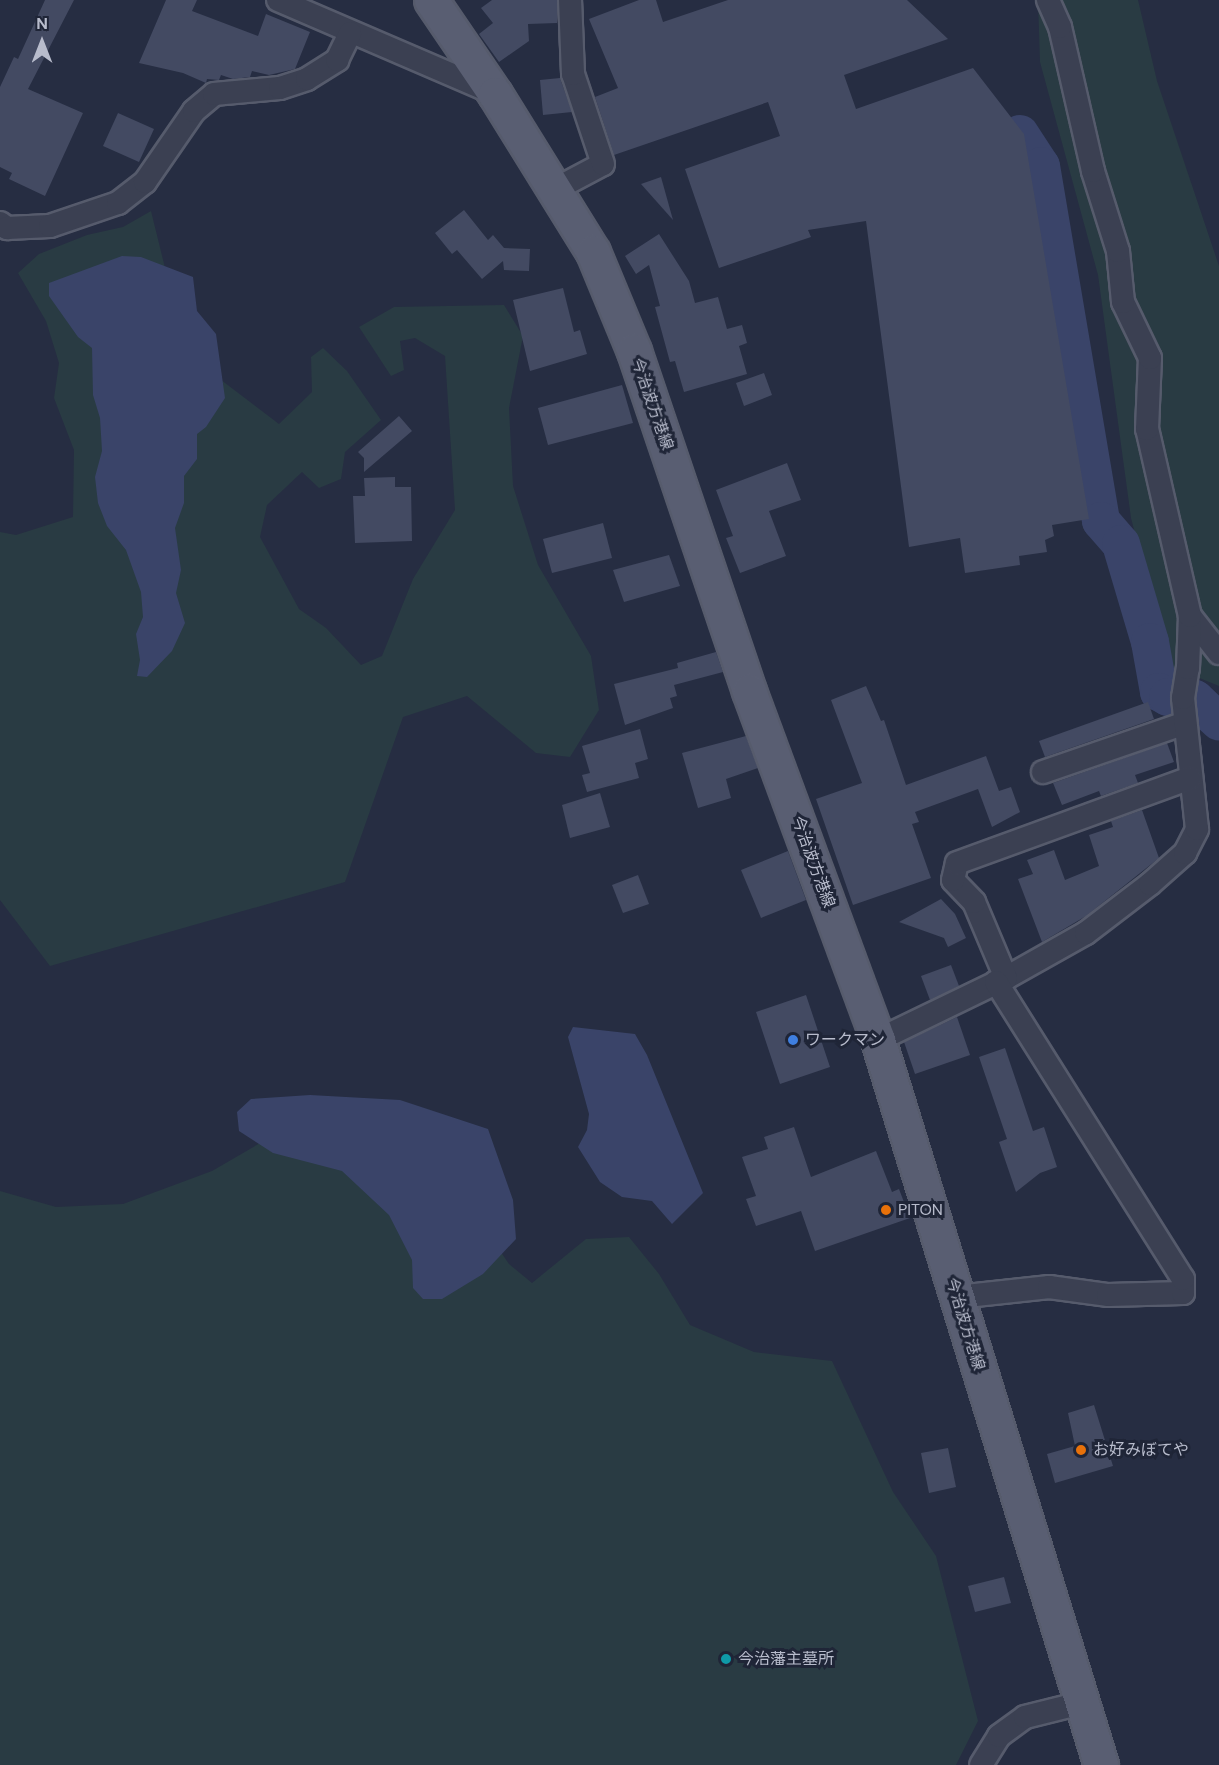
<!DOCTYPE html>
<html>
<head>
<meta charset="utf-8">
<style>
	body { margin:0 }
	#map { position:relative; width:1219px; height:1765px; overflow:hidden; background:#262d42; font-family:"DM Sans","Noto Sans JP",sans-serif }
	div>[style] { position:absolute }
	.green>* { inset:0; background:#293b43 }
	.water>* { inset:0; background:#3a4469 }
	.river>* { height:38px; margin:-19px; padding:0 19px; transform-origin:19px; border-radius:19px; background:#3a4469 }
	.building>* { inset:0; background:#434a62 }
	.roads { filter:drop-shadow(2px 0 #565b6c) drop-shadow(-2px 0 #565b6c) drop-shadow(0 2px #565b6c) drop-shadow(0 -2px #565b6c) }
	.minor>* { height:22px; margin:-11px; padding:0 11px; transform-origin:11px; border-radius:11px; background:#3b4052 }
	.primary>* { height:33px; margin:-16.5px; padding:0 16.5px; transform-origin:16.5px; border-radius:16.5px; background:#595e72 }
	.dots>* { width:16px; height:16px; translate:-50% -50%; box-sizing:border-box; border:3px solid #1f2537; border-radius:50% }
	span { translate:-50% -50%; white-space:nowrap; text-align:center; line-height:1.15; -webkit-text-stroke:6px #1f2537; paint-order:stroke }
	.street-label { font-size:16px; color:#b8bccc }
	.poi-label { font-size:16px; color:#b8bccc }
	.left { translate:0 -50%; text-align:left }
	.north { position:absolute; left:12px; top:12px; width:60px; height:60px; -webkit-text-stroke:4px #1f2537; paint-order:stroke; rotate:0deg; font-size:16px; font-weight:700; line-height:24px; text-align:center; color:#b8bccc }
	.north::after { content:''; display:block; margin:auto; width:21px; height:27px; background:#b8bccc; clip-path:polygon(50% 0,100% 100%,50% 72%,0 100%) }
</style>
</head>
<body>
<div id="map">
	<div class="green">
		<div style="clip-path:polygon(1038px 0,1138px 0,1157px 81px,1219px 266px,1219px 686px,1170px 666px,1131px 518px,1098px 275px,1040px 62px)"></div>
		<div style="clip-path:polygon(151px 211px,168px 280px,204px 367px,279px 424px,312px 392px,311px 357px,323px 348px,347px 371px,381px 420px,345px 452px,341px 479px,319px 488px,302px 472px,267px 505px,260px 537px,299px 609px,326px 628px,361px 665px,382px 656px,413px 579px,455px 510px,445px 356px,415px 338px,400px 341px,404px 370px,391px 376px,359px 327px,394px 307px,504px 305px,523px 336px,509px 408px,513px 486px,538px 565px,591px 656px,599px 710px,570px 757px,536px 753px,467px 696px,403px 717px,345px 882px,50px 966px,0 900px,0 532px,16px 535px,73px 517px,74px 450px,54px 398px,59px 363px,46px 321px,18px 273px,39px 254px,87px 235px,123px 227px)"></div>
		<div style="clip-path:polygon(291px 1125px,451px 1179px,509px 1264px,532px 1283px,586px 1239px,629px 1237px,659px 1274px,690px 1325px,754px 1352px,832px 1361px,893px 1492px,936px 1556px,978px 1721px,956px 1765px,0 1765px,0 1191px,56px 1207px,123px 1204px,212px 1171px)"></div>
	</div>
	<div class="water">
		<div style="clip-path:polygon(122px 256px,141px 257px,193px 277px,197px 311px,216px 334px,225px 398px,206px 427px,197px 434px,197px 459px,184px 476px,184px 503px,175px 528px,181px 570px,176px 593px,185px 623px,172px 651px,147px 677px,137px 676px,140px 660px,136px 634px,143px 617px,141px 592px,126px 550px,107px 526px,98px 503px,95px 477px,102px 451px,100px 418px,93px 395px,92px 348px,78px 337px,49px 296px,49px 283px)"></div>
		<div style="clip-path:polygon(573px 1027px,635px 1034px,647px 1055px,703px 1193px,672px 1224px,652px 1201px,622px 1197px,600px 1182px,578px 1147px,587px 1130px,589px 1114px,568px 1037px)"></div>
		<div style="clip-path:polygon(310px 1095px,400px 1100px,488px 1129px,513px 1200px,516px 1239px,483px 1274px,442px 1299px,423px 1299px,413px 1288px,412px 1260px,389px 1215px,342px 1171px,273px 1153px,239px 1131px,237px 1112px,251px 1099px)"></div>
	</div>
	<div class="river">
		<div style="left:1020px;top:134px;width:38px;rotate:57deg"></div>
		<div style="left:1041px;top:166px;width:360px;rotate:80.4deg"></div>
		<div style="left:1101px;top:521px;width:30px;rotate:49deg"></div>
		<div style="left:1121px;top:544px;width:102px;rotate:73.5deg"></div>
		<div style="left:1150px;top:642px;width:51px;rotate:79.8deg"></div>
		<div style="left:1159px;top:692px;width:10px;rotate:29deg"></div>
		<div style="left:1168px;top:697px;width:27px;rotate:4deg"></div>
		<div style="left:1195px;top:699px;width:33px;rotate:43deg"></div>
	</div>
	<div class="building">
		<div style="clip-path:polygon(45px 0,74px 0,28px 89px,83px 113px,45px 196px,9px 179px,12px 173px,0 167px,0 87px,14px 57px,18px 59px)"></div>
		<div style="clip-path:polygon(166px 0,197px 0,192px 11px,258px 36px,266px 14px,310px 32px,295px 69px,269px 75px,252px 71px,250px 77px,233px 79px,221px 75px,219px 80px,207px 79px,206px 83px,183px 73px,139px 63px)"></div>
		<div style="clip-path:polygon(492px 0,557px 0,557px 23px,528px 24px,529px 41px,499px 62px,479px 34px,493px 23px,481px 8px)"></div>
		<div style="clip-path:polygon(639px 0,656px 0,663px 22px,728px 0,907px 0,948px 39px,844px 75px,856px 109px,973px 68px,1024px 134px,1089px 519px,1052px 525px,1054px 536px,1045px 540px,1047px 552px,1019px 556px,1020px 565px,965px 573px,960px 538px,909px 547px,866px 221px,808px 230px,811px 237px,719px 268px,685px 169px,780px 136px,768px 102px,614px 155px,595px 97px,618px 88px,589px 19px)"></div>
		<div style="clip-path:polygon(560px 78px,572px 112px,543px 115px,540px 80px)"></div>
		<div style="clip-path:polygon(118px 113px,154px 129px,139px 162px,103px 146px)"></div>
		<div style="clip-path:polygon(661px 177px,673px 220px,641px 184px)"></div>
		<div style="clip-path:polygon(464px 210px,488px 240px,493px 235px,504px 248px,530px 249px,529px 271px,504px 270px,503px 261px,482px 279px,457px 250px,452px 254px,435px 233px)"></div>
		<div style="clip-path:polygon(659px 234px,689px 281px,695px 303px,718px 297px,727px 329px,742px 325px,747px 343px,739px 346px,747px 374px,684px 392px,675px 361px,670px 362px,655px 307px,660px 306px,649px 265px,636px 274px,625px 256px)"></div>
		<div style="clip-path:polygon(563px 288px,574px 332px,580px 330px,587px 354px,530px 371px,513px 300px)"></div>
		<div style="clip-path:polygon(764px 373px,772px 395px,744px 406px,736px 383px)"></div>
		<div style="clip-path:polygon(622px 385px,633px 423px,548px 445px,538px 408px)"></div>
		<div style="clip-path:polygon(399px 416px,412px 431px,364px 472px,364px 458px,358px 452px)"></div>
		<div style="clip-path:polygon(787px 463px,801px 500px,769px 511px,786px 556px,740px 573px,726px 538px,733px 536px,716px 490px)"></div>
		<div style="clip-path:polygon(395px 477px,395px 487px,411px 487px,412px 541px,355px 543px,353px 496px,365px 496px,364px 478px)"></div>
		<div style="clip-path:polygon(603px 523px,612px 558px,552px 573px,543px 539px)"></div>
		<div style="clip-path:polygon(669px 555px,680px 586px,624px 602px,613px 570px)"></div>
		<div style="clip-path:polygon(716px 652px,723px 672px,674px 685px,677px 696px,670px 698px,673px 708px,625px 725px,614px 684px,678px 668px,677px 663px)"></div>
		<div style="clip-path:polygon(866px 686px,881px 721px,884px 720px,906px 785px,986px 756px,999px 791px,1011px 787px,1020px 812px,992px 827px,978px 789px,915px 812px,919px 822px,912px 824px,931px 878px,853px 905px,816px 799px,862px 783px,831px 700px)"></div>
		<div style="clip-path:polygon(1148px 702px,1154px 719px,1045px 757px,1039px 741px)"></div>
		<div style="clip-path:polygon(640px 729px,648px 759px,635px 763px,639px 778px,587px 792px,582px 775px,590px 773px,582px 746px)"></div>
		<div style="clip-path:polygon(746px 736px,758px 768px,726px 779px,731px 798px,698px 808px,682px 753px)"></div>
		<div style="clip-path:polygon(1167px 743px,1174px 762px,1135px 775px,1138px 783px,1101px 796px,1099px 791px,1062px 805px,1053px 783px)"></div>
		<div style="clip-path:polygon(600px 793px,610px 827px,570px 838px,562px 805px)"></div>
		<div style="clip-path:polygon(1142px 810px,1159px 858px,1086px 916px,1042px 942px,1018px 879px,1033px 874px,1027px 860px,1054px 850px,1065px 880px,1099px 866px,1089px 835px,1113px 827px,1111px 821px)"></div>
		<div style="clip-path:polygon(788px 851px,806px 900px,761px 918px,741px 870px)"></div>
		<div style="clip-path:polygon(638px 875px,649px 904px,623px 913px,612px 885px)"></div>
		<div style="clip-path:polygon(941px 899px,955px 914px,966px 938px,948px 947px,944px 938px,899px 922px)"></div>
		<div style="clip-path:polygon(951px 965px,959px 986px,930px 1000px,921px 976px)"></div>
		<div style="clip-path:polygon(806px 995px,830px 1067px,780px 1084px,756px 1012px)"></div>
		<div style="clip-path:polygon(957px 1017px,970px 1055px,915px 1074px,904px 1042px)"></div>
		<div style="clip-path:polygon(1005px 1048px,1033px 1131px,1044px 1127px,1057px 1167px,1040px 1173px,1016px 1192px,999px 1142px,1007px 1139px,979px 1057px)"></div>
		<div style="clip-path:polygon(794px 1127px,811px 1177px,876px 1151px,892px 1192px,899px 1189px,910px 1218px,815px 1251px,801px 1211px,756px 1226px,746px 1199px,756px 1196px,742px 1157px,768px 1149px,764px 1137px)"></div>
		<div style="clip-path:polygon(1094px 1405px,1113px 1466px,1055px 1483px,1047px 1454px,1075px 1446px,1068px 1413px)"></div>
		<div style="clip-path:polygon(948px 1448px,956px 1487px,929px 1493px,921px 1453px)"></div>
		<div style="clip-path:polygon(1004px 1577px,1011px 1603px,975px 1612px,968px 1586px)"></div>
	</div>
	<div class="roads">
		<div class="minor">
			<div style="left:278px;top:0;width:235px;rotate:23.3deg"></div>
			<div style="left:554px;top:190px;width:55px;rotate:-28deg"></div>
			<div style="left:603px;top:164px;width:95px;rotate:-108.4deg"></div>
			<div style="left:573px;top:74px;width:74px;rotate:-92.3deg"></div>
			<div style="left:0;top:223px;width:9px;rotate:36deg"></div>
			<div style="left:7px;top:228px;width:43px;rotate:-2.7deg"></div>
			<div style="left:50px;top:226px;width:72px;rotate:-18.7deg"></div>
			<div style="left:118px;top:203px;width:34px;rotate:-38deg"></div>
			<div style="left:145px;top:182px;width:86px;rotate:-55.4deg"></div>
			<div style="left:194px;top:111px;width:26px;rotate:-40deg"></div>
			<div style="left:214px;top:94px;width:66px;rotate:-5.2deg"></div>
			<div style="left:280px;top:88px;width:28px;rotate:-18deg"></div>
			<div style="left:307px;top:79px;width:36px;rotate:-32deg"></div>
			<div style="left:337px;top:60px;width:30px;rotate:-64deg"></div>
			<div style="left:1190px;top:616px;width:47px;rotate:51.9deg"></div>
			<div style="left:1043px;top:772px;width:150px;rotate:-19deg"></div>
			<div style="left:1006px;top:978px;width:92px;rotate:-29.4deg"></div>
			<div style="left:1086px;top:933px;width:81px;rotate:-37.4deg"></div>
			<div style="left:1150px;top:884px;width:47px;rotate:-41.5deg"></div>
			<div style="left:1185px;top:853px;width:27px;rotate:-63deg"></div>
			<div style="left:1197px;top:829px;width:132px;rotate:-96.1deg"></div>
			<div style="left:1183px;top:698px;width:30px;rotate:-81deg"></div>
			<div style="left:1188px;top:668px;width:52px;rotate:-87.8deg"></div>
			<div style="left:1190px;top:616px;width:192px;rotate:-102.9deg"></div>
			<div style="left:1147px;top:429px;width:71px;rotate:-87.6deg"></div>
			<div style="left:1150px;top:358px;width:62px;rotate:-115.7deg"></div>
			<div style="left:1123px;top:302px;width:51px;rotate:-95.6deg"></div>
			<div style="left:1118px;top:251px;width:84px;rotate:-107.4deg"></div>
			<div style="left:1093px;top:171px;width:148px;rotate:-102.9deg"></div>
			<div style="left:1060px;top:27px;width:30px;rotate:-114deg"></div>
			<div style="left:878px;top:1040px;width:142px;rotate:-25.8deg"></div>
			<div style="left:1006px;top:978px;width:82px;rotate:-112.8deg"></div>
			<div style="left:974px;top:902px;width:30px;rotate:-134deg"></div>
			<div style="left:953px;top:880px;width:17px;rotate:-77deg"></div>
			<div style="left:957px;top:863px;width:248px;rotate:-20deg"></div>
			<div style="left:957px;top:1297px;width:93px;rotate:-6.2deg"></div>
			<div style="left:1049px;top:1287px;width:60px;rotate:7.7deg"></div>
			<div style="left:1108px;top:1295px;width:75px;rotate:-1.5deg"></div>
			<div style="left:1183px;top:1293px;width:14px;rotate:-90deg"></div>
			<div style="left:1183px;top:1279px;width:351px;rotate:-122.2deg"></div>
			<div style="left:981px;top:1765px;width:34px;rotate:-58deg"></div>
			<div style="left:999px;top:1736px;width:32px;rotate:-36deg"></div>
			<div style="left:1025px;top:1717px;width:58px;rotate:-14deg"></div>
		</div>
		<div class="primary">
			<div style="left:431px;top:0;width:114px;rotate:55.8deg"></div>
			<div style="left:495px;top:94px;width:186px;rotate:58.2deg"></div>
			<div style="left:593px;top:252px;width:107px;rotate:67.5deg"></div>
			<div style="left:634px;top:351px;width:359px;rotate:71.3deg"></div>
			<div style="left:749px;top:691px;width:372px;rotate:69.7deg"></div>
			<div style="left:878px;top:1040px;width:759px;rotate:72.9deg"></div>
		</div>
	</div>
	<div class="dots">
		<div style="left:793px;top:1040px;background:#3f7fe0"></div>
		<div style="left:886px;top:1210px;background:#e8710a"></div>
		<div style="left:1081px;top:1450px;background:#e8710a"></div>
		<div style="left:726px;top:1659px;background:#0f9aa8"></div>
	</div>
	<div class="street-label">
		<span style="left:652px;top:404px;rotate:71deg">今治波方港線</span>
		<span style="left:813px;top:862px;rotate:70deg">今治波方港線</span>
		<span style="left:965px;top:1324px;rotate:73deg">今治波方港線</span>
	</div>
	<div class="poi-label">
		<span class="left" style="left:805px;top:1040px">ワークマン</span>
		<span class="left" style="left:898px;top:1210px">PITON</span>
		<span class="left" style="left:1093px;top:1450px">お好みぼてや</span>
		<span class="left" style="left:738px;top:1659px">今治藩主墓所</span>
	</div>
	<div class="north">N</div>
</div>
</body>
</html>
